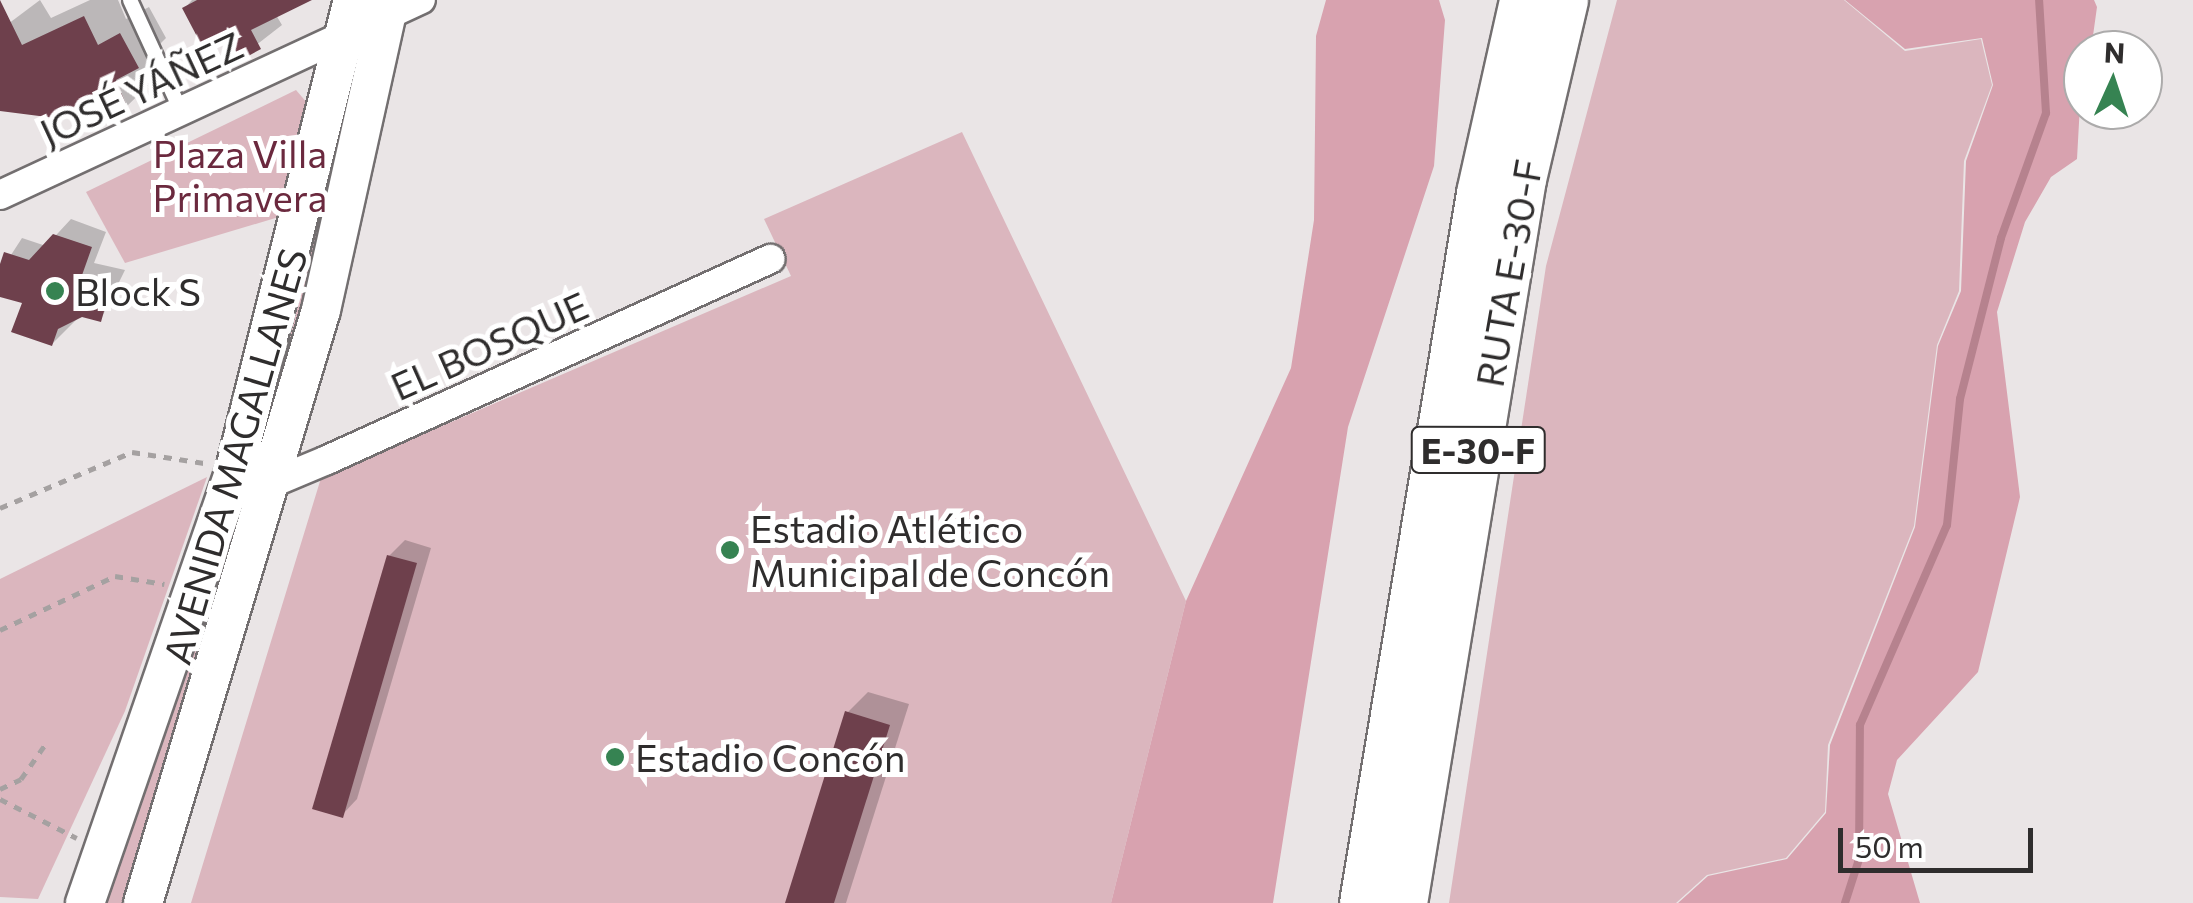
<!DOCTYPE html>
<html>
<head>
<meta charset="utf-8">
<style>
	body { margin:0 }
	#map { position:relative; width:2193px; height:903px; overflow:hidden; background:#eae5e6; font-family:Commissioner,sans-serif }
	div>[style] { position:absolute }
	.green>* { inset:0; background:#dbb6be }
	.forest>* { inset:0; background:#d8a2af }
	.shadow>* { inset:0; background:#0003 }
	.stream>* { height:8px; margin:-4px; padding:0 4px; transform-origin:4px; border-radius:4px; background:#b6828e }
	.building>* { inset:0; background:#6e404c }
	.path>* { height:5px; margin-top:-2.5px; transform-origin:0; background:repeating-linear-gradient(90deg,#a5a1a1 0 8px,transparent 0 16px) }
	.roads { filter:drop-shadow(2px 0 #736f70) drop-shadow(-2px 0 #736f70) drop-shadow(0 2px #736f70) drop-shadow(0 -2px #736f70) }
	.service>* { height:14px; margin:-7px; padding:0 7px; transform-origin:7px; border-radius:7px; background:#fff }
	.minor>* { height:28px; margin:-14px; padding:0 14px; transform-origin:14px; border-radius:14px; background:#fff }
	.secondary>* { height:38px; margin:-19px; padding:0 19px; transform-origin:19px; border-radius:19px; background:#fff }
	.trunk>* { height:45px; margin:-22.5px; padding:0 22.5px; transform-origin:22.5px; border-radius:22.5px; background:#fff }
	.dots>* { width:28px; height:28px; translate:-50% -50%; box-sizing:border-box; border:5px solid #fff; border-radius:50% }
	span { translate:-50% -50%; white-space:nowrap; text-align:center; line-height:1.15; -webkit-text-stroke:10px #fff; paint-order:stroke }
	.shield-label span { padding:2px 8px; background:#fff; border:2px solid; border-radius:8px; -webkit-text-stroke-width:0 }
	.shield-label { font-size:35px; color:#2f2d2d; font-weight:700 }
	.street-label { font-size:38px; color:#2f2d2d }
	.park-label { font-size:38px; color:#6b293e }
	.poi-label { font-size:38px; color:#2f2d2d }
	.left { translate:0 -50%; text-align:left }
	.north { position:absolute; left:2063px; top:30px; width:100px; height:100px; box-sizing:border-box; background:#fff; border:2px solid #acabab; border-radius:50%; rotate:3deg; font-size:28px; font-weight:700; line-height:40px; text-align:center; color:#2f2d2d }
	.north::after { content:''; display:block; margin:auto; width:35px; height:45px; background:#368352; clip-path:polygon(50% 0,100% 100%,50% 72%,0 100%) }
	.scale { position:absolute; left:1838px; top:828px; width:195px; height:45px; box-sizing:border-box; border:5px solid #2f2d2d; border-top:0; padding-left:12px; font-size:30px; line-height:35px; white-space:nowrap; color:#2f2d2d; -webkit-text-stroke:8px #fff; paint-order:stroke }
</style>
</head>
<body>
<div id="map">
	<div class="green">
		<div style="clip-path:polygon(1617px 0,1844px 0,1905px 51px,1981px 39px,1992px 85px,1964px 161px,1959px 291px,1937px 345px,1914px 526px,1828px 745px,1825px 812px,1786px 858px,1707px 875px,1676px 903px,1449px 903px,1546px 266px)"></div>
		<div style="clip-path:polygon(359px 78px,272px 446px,262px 442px,345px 82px)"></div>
		<div style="clip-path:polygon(296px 90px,308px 104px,292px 213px,125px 263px,86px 192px)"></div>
		<div style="clip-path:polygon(962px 132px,1186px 601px,1111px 903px,191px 903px,321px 478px,791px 276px,764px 219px)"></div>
		<div style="clip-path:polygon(207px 477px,125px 711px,38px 899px,0 897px,0 579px)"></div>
		<div style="clip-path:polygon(237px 505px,252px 509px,133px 903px,97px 903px)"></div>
	</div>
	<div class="forest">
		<div style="clip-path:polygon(1326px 0,1439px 0,1445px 20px,1434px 166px,1348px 427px,1273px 903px,1111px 903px,1186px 601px,1291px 368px,1314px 220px,1316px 36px)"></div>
		<div style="clip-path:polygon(1845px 0,2094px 0,2097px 7px,2091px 50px,2083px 50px,2077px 159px,2051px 177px,2025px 222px,1997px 312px,2020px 497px,1978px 672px,1897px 760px,1888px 794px,1920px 903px,1678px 903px,1708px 876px,1787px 859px,1826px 813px,1830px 745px,1915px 527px,1938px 346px,1961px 291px,1966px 161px,1993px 85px,1982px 38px,1905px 49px)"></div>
	</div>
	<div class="shadow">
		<div style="clip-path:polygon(40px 0,51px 18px,90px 0,118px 0,126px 19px,149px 7px,166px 38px,146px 58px,155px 79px,126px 107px,97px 97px,0 108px,0 30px)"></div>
		<div style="clip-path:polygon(192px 0,306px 0,276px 15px,282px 25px,242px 56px,185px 8px)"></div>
		<div style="clip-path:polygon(71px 219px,106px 232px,94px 263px,125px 270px,101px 319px,82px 314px,52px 344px,25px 302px,0 294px,0 272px,22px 238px,46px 246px)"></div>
		<div style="clip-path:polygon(405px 540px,431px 548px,357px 799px,342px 815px,389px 556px)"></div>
		<div style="clip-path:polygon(868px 692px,909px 704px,846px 903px,787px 903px,848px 712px)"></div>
	</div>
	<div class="stream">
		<div style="left:1845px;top:903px;width:46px;rotate:-72.3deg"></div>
		<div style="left:1859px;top:859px;width:134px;rotate:-89.6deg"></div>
		<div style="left:1860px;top:725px;width:218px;rotate:-66.5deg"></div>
		<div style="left:1947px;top:525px;width:127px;rotate:-84.1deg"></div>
		<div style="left:1960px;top:399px;width:166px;rotate:-75.7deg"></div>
		<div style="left:2001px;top:238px;width:133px;rotate:-70.2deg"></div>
		<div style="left:2046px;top:113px;width:113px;rotate:-93.5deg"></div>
	</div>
	<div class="building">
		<div style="clip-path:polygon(0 0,22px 45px,84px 16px,98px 45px,120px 33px,139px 68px,116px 80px,128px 109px,104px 119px,96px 101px,55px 118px,0 111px)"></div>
		<div style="clip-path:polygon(197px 0,312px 0,251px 30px,261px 49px,241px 60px,231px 43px,202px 46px,182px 8px)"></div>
		<div style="clip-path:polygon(53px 234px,92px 247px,81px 278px,111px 286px,101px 322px,82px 317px,58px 329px,52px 346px,11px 332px,22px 303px,0 297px,0 264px,4px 252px,29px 260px)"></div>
		<div style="clip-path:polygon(387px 555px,417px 563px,343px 818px,312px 809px)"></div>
		<div style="clip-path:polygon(845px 711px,890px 725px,834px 903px,785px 903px)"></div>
	</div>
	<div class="path">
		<div style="left:0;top:508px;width:143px;rotate:-23deg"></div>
		<div style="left:132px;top:452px;width:73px;rotate:8.7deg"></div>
		<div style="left:0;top:630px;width:127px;rotate:-25.2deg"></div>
		<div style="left:115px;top:576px;width:50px;rotate:9.3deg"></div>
		<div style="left:0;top:789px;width:23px;rotate:-25deg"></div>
		<div style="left:21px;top:779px;width:45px;rotate:-54.9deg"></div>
		<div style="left:0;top:799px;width:86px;rotate:26.9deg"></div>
	</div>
	<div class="roads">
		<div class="service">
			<div style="left:130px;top:0;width:122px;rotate:65.3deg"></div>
		</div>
		<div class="minor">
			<div style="left:0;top:195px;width:464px;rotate:-24.9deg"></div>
			<div style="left:256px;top:479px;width:16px;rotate:14deg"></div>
			<div style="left:272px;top:483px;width:60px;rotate:-22.7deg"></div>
			<div style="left:327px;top:460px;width:487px;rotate:-24.4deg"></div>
		</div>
		<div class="secondary">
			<div style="left:85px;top:903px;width:455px;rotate:-70.9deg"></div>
			<div style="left:234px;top:473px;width:488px;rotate:-75.9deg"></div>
			<div style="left:143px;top:903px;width:619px;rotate:-73.29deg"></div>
			<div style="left:321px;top:310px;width:318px;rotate:-77.5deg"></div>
		</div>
		<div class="trunk">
			<div style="left:1362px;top:903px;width:720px;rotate:-80.64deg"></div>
			<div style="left:1479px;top:193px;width:198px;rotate:-77.4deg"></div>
			<div style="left:1404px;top:903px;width:734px;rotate:-80.67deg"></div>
			<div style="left:1523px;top:179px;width:184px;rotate:-76.8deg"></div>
		</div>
	</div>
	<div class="dots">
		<div style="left:55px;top:291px;background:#368352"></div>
		<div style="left:730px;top:550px;background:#368352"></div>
		<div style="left:615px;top:757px;background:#368352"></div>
	</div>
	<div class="shield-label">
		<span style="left:1478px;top:450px">E-30-F</span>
	</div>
	<div class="street-label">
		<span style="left:141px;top:88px;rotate:-25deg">JOSÉ YÁÑEZ</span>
		<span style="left:1508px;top:273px;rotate:-80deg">RUTA E-30-F</span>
		<span style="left:489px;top:345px;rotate:-24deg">EL BOSQUE</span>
		<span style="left:234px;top:456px;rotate:-74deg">AVENIDA MAGALLANES</span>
	</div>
	<div class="park-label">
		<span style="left:240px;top:175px">Plaza Villa<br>Primavera</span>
	</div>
	<div class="poi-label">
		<span class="left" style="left:75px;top:291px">Block S</span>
		<span class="left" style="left:750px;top:550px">Estadio Atlético<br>Municipal de Concón</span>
		<span class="left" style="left:635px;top:757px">Estadio Concón</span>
	</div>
	<div class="north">N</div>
	<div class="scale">50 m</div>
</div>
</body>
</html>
